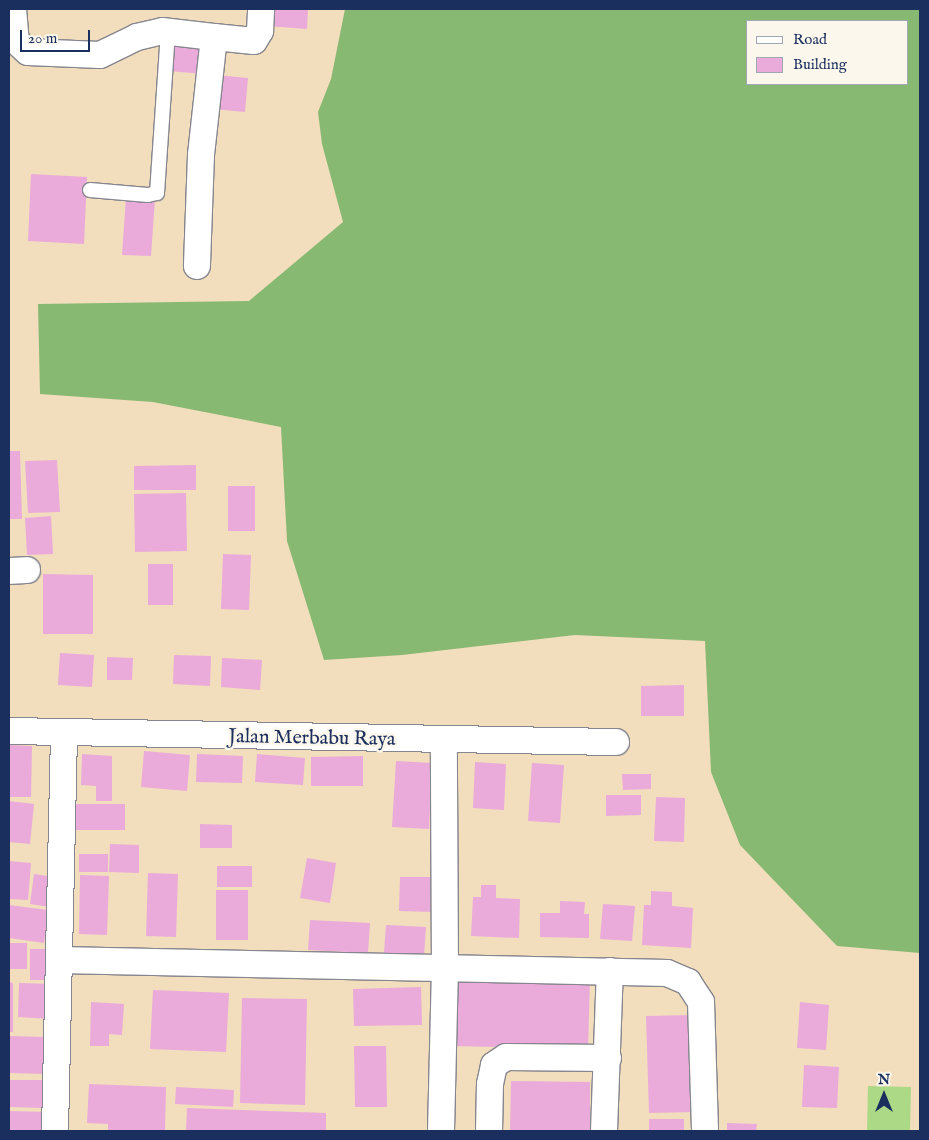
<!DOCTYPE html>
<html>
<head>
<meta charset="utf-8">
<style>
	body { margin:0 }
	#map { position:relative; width:929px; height:1140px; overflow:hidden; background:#f2ddbd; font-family:"IM FELL English",serif }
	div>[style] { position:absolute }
	.green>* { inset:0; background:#abd986 }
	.forest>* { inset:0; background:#88b973 }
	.building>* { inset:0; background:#eaabda }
	.roads { filter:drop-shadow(1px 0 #86868e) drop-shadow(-1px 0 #86868e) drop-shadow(0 1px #86868e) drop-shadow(0 -1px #86868e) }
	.lane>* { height:14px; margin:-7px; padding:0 7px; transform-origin:7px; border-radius:7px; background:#fff }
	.street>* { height:26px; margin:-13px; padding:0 13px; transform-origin:13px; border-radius:13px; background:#fff }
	span { translate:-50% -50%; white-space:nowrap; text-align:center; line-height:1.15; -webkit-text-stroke:5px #fbf7ec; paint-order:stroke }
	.street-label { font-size:20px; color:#1b2f5e }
	.frame { position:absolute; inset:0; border:10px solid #1b2f5e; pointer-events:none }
	.legend { position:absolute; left:746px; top:20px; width:162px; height:65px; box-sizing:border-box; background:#fbf7ec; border:1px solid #a1a7b3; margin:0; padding:6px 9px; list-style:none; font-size:15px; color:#1b2f5e }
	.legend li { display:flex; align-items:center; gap:10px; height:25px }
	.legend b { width:25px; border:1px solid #a1a7b3 }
	.north { position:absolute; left:859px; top:1070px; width:50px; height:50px; -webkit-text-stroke:4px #fbf7ec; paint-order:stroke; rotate:0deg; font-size:14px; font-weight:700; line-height:20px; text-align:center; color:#1b2f5e }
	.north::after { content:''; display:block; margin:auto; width:18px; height:22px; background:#1b2f5e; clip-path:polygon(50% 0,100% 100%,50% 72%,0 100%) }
	.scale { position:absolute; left:20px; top:30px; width:70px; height:22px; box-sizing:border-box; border:2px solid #1b2f5e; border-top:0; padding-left:6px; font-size:15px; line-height:18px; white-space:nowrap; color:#1b2f5e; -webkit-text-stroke:4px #fbf7ec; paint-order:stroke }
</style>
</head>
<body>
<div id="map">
	<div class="green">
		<div style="clip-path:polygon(868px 1086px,911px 1087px,910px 1131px,867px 1131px)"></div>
	</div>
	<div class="forest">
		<div style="clip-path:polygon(evenodd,345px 9px,920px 9px,920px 953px,837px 946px,740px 845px,711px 772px,705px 641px,575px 635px,402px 655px,324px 660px,287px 541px,281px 427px,153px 402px,40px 394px,38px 304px,249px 301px,343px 222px,322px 144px,318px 112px,331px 79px,345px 9px,748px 21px,908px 21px,908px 84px,748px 84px,748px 21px)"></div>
	</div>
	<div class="building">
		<div style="clip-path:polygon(268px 9px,308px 9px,307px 29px,267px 26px)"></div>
		<div style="clip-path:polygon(171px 36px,208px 40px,204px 74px,168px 71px)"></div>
		<div style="clip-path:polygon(216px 75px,248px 78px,245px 112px,213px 109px)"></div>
		<div style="clip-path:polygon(31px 174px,87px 177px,84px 244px,28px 241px)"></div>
		<div style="clip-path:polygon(126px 197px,155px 199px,151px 256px,122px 255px)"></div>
		<div style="clip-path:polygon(9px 451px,20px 451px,22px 519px,9px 519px)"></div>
		<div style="clip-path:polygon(57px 460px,60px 512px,28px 513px,25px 461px)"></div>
		<div style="clip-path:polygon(196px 465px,196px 490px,134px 490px,134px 466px)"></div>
		<div style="clip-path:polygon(228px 486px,255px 486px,255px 531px,228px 531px)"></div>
		<div style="clip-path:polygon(186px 493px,187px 551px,135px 552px,134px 494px)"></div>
		<div style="clip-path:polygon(51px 516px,53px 554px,27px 555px,25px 518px)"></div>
		<div style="clip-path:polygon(223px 554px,251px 555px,249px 610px,221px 609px)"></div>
		<div style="clip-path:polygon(148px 564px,173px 564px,173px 605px,148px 605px)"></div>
		<div style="clip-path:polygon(43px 574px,93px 575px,93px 634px,43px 634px)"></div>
		<div style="clip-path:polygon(60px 653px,94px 655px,92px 687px,58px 685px)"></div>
		<div style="clip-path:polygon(174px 655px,211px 656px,210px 686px,173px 684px)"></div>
		<div style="clip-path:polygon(107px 657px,133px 658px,132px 680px,107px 680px)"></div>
		<div style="clip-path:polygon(222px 658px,262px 660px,260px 690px,221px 687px)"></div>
		<div style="clip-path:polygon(684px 685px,684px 716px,641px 716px,641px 686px)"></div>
		<div style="clip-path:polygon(9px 745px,32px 746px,31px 797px,9px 797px)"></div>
		<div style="clip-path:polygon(144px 751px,190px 755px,187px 791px,141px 787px)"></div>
		<div style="clip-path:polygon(82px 754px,112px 756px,112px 801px,96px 801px,96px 786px,81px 785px)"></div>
		<div style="clip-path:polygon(197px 754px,243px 756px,242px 783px,196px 782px)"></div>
		<div style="clip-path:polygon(257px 754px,305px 758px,303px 785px,255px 782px)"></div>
		<div style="clip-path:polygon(363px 756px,363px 786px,311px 786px,311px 757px)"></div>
		<div style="clip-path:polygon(396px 761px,432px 763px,429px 829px,392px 827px)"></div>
		<div style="clip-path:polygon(475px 762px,506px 764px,504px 810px,473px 808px)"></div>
		<div style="clip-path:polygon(532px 763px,564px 765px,560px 823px,528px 821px)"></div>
		<div style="clip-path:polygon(622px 774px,651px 774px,651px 789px,623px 790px)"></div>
		<div style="clip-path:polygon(606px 795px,641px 795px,641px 815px,606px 816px)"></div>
		<div style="clip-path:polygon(656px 797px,685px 798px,684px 842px,654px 841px)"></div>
		<div style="clip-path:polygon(9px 801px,34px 804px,30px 844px,9px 842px)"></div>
		<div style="clip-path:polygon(76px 804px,125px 804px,125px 830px,76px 830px)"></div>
		<div style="clip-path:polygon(200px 824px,232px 825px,232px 848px,200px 848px)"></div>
		<div style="clip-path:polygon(110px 844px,139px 845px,139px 873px,109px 872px)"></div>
		<div style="clip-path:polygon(79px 854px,108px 854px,108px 872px,79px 872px)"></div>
		<div style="clip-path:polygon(307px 858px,336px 863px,330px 903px,300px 898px)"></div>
		<div style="clip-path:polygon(9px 861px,31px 863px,28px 900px,9px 899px)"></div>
		<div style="clip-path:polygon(217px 866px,252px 866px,252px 887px,217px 887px)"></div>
		<div style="clip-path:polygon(148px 873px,178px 874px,176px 937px,146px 936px)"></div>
		<div style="clip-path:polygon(34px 874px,54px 877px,50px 907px,30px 904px)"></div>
		<div style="clip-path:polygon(80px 875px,109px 876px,107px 935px,79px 934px)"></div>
		<div style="clip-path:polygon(400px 877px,434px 877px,433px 912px,399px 911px)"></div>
		<div style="clip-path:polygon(481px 885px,496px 885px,496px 898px,520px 899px,519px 938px,471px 936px,473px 897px,481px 897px)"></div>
		<div style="clip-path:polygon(216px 890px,248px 890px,248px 940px,216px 940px)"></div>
		<div style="clip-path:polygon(651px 891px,672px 892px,672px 906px,693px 908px,691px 948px,642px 945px,644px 905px,651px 905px)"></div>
		<div style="clip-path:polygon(560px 901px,585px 902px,584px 914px,589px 914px,589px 938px,540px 937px,540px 913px,560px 913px)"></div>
		<div style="clip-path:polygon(603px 904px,635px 906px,632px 941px,600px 939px)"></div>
		<div style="clip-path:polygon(9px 905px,48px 910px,44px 943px,9px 938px)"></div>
		<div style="clip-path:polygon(310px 920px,370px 923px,368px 953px,308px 950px)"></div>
		<div style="clip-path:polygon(386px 925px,426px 927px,424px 956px,384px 953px)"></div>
		<div style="clip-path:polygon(9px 943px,27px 943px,27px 969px,9px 969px)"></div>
		<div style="clip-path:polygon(30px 949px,55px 949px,55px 980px,30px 980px)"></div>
		<div style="clip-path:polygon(451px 976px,590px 979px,588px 1049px,450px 1046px)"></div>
		<div style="clip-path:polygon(9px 982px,13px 983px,13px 1032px,9px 1032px)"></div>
		<div style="clip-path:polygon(19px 983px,53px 984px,51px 1019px,18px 1017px)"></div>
		<div style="clip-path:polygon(421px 987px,422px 1025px,354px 1026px,353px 989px)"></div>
		<div style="clip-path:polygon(153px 990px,229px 993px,226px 1052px,150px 1049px)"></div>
		<div style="clip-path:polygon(242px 998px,307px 999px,305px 1105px,240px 1103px)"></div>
		<div style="clip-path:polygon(91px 1002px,124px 1004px,122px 1035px,109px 1034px,109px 1046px,90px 1046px)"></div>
		<div style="clip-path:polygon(800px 1002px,829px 1005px,826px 1050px,797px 1048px)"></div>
		<div style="clip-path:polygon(694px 1015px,696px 1112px,649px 1113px,646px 1016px)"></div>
		<div style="clip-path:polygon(9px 1036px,47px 1037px,46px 1074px,9px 1073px)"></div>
		<div style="clip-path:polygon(354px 1046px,386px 1046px,387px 1107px,355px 1107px)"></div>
		<div style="clip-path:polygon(804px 1065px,839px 1067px,837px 1108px,802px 1107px)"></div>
		<div style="clip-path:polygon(9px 1080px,44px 1080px,43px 1108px,9px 1107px)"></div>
		<div style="clip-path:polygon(511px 1081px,590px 1082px,590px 1131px,510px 1131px)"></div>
		<div style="clip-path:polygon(89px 1084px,166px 1087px,165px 1131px,108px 1131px,108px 1124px,87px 1123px)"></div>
		<div style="clip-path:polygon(176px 1087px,234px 1090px,233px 1107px,175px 1104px)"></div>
		<div style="clip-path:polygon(187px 1108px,326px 1113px,326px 1131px,186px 1131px)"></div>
		<div style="clip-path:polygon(9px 1111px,50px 1112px,50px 1131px,9px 1131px)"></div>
		<div style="clip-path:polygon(649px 1119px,684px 1119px,684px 1131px,649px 1131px)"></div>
		<div style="clip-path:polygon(727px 1123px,757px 1124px,756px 1131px,727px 1131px)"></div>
	</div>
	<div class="roads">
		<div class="lane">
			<div style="left:90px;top:190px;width:58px;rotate:4.9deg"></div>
			<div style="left:148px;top:195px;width:9px;rotate:-13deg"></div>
			<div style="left:157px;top:193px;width:161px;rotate:-86.1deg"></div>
		</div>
		<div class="street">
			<div style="left:13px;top:9px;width:32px;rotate:85deg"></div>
			<div style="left:16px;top:41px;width:16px;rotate:43deg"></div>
			<div style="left:28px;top:52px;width:72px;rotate:2.4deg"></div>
			<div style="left:100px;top:55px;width:41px;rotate:-25.9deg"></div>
			<div style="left:137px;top:37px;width:26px;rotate:-13deg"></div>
			<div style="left:162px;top:31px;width:52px;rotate:6.6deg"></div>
			<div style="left:214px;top:37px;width:119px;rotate:96.3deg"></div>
			<div style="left:201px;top:155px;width:111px;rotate:92.1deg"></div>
			<div style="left:214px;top:37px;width:40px;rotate:5.7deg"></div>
			<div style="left:254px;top:41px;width:12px;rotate:-59deg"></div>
			<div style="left:260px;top:31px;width:22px;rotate:-87deg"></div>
			<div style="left:9px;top:571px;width:18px;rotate:-3deg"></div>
			<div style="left:9px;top:731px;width:607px;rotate:1.04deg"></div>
			<div style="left:59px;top:960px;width:608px;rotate:1.22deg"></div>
			<div style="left:667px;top:973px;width:23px;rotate:23deg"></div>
			<div style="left:688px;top:982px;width:24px;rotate:57deg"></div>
			<div style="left:701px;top:1002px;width:129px;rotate:88.2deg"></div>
			<div style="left:55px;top:1131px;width:399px;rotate:-88.7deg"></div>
			<div style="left:441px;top:1131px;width:164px;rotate:-88.6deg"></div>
			<div style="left:445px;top:967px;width:226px;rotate:-90.3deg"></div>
			<div style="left:489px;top:1131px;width:47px;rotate:-88.8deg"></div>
			<div style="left:490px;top:1084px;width:19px;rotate:-78deg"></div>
			<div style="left:494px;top:1065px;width:14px;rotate:-34deg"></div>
			<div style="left:506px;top:1057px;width:102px;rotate:0.6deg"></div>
			<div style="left:604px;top:1131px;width:160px;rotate:-87.9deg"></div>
		</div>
	</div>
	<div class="street-label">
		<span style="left:312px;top:738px;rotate:1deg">Jalan Merbabu Raya</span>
	</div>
	<div class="frame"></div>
	<ul class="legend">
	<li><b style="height:6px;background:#fff"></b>Road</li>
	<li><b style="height:14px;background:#eaabda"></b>Building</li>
	</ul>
	<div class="north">N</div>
	<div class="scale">20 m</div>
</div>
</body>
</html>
